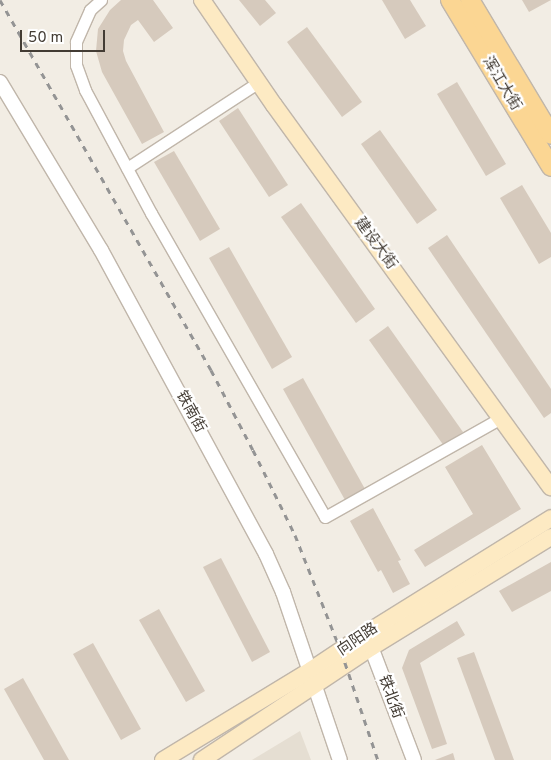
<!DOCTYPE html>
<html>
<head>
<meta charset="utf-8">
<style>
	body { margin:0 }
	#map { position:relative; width:551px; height:760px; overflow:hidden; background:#f2ede4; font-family:Overpass,"Noto Sans SC",sans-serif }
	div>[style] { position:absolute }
	.residential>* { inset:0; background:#e5ded2 }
	.building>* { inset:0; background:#d6cabd }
	.roads { filter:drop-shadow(1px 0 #c0b6aa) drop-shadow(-1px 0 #c0b6aa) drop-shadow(0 1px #c0b6aa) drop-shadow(0 -1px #c0b6aa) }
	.minor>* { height:11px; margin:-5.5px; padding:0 5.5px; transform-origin:5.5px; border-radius:5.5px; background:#fff }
	.tertiary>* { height:14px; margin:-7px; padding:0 7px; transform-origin:7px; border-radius:7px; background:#fff }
	.secondary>* { height:16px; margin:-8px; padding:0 8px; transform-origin:8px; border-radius:8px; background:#fdeac3 }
	.primary>* { height:18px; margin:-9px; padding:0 9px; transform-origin:9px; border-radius:9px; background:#fbd693 }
	.rail>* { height:3px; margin-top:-1.5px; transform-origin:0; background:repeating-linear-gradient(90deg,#949494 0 6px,transparent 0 12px) }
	span { translate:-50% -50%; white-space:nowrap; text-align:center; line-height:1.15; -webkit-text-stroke:4.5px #fff; paint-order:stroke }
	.street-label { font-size:15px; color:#433c34 }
	.scale { position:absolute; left:20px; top:30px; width:85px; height:22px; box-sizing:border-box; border:2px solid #433c34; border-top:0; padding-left:6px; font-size:15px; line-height:18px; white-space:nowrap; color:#433c34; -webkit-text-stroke:4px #fff; paint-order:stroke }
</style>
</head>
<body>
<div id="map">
	<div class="residential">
		<div style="clip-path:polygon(300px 731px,311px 760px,252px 760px)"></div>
	</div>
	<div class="building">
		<div style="clip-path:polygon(121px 0,153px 0,173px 28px,154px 42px,138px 20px,131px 25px,124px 40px,123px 51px,126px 61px,164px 132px,142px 144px,102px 72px,96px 51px,98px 29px,110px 10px)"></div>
		<div style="clip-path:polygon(239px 0,265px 0,276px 13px,260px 26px)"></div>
		<div style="clip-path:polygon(382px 0,410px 0,426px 26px,405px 39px)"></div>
		<div style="clip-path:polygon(522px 0,551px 0,529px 12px)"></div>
		<div style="clip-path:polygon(307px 27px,362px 102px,342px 117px,287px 42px)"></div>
		<div style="clip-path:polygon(457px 82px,506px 164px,486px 176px,437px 94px)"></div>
		<div style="clip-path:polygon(238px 108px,288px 185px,269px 197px,219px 121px)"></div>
		<div style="clip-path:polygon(380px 130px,437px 210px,417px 224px,361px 144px)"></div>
		<div style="clip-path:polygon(174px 151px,220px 229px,200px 241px,154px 162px)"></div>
		<div style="clip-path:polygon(522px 185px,551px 233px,551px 257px,539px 264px,500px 198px)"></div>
		<div style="clip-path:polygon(301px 203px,375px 309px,356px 323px,281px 217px)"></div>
		<div style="clip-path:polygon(447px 235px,551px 389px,551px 413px,544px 418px,428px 248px)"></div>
		<div style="clip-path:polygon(229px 247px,292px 357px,272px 369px,209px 258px)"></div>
		<div style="clip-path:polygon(388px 326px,463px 432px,444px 446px,369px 340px)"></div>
		<div style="clip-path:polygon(303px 378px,365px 489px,345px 500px,283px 389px)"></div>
		<div style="clip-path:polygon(482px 445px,521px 509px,425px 567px,414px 550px,473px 514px,445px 467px)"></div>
		<div style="clip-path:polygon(373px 508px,401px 560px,398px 561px,410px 584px,393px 593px,381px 570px,378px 572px,350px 521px)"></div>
		<div style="clip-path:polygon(221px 558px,270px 652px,252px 662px,203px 567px)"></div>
		<div style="clip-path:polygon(551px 562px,551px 591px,512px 612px,499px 591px)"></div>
		<div style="clip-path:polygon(159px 609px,205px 691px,186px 702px,139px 620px)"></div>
		<div style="clip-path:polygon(457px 621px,465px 635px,420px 663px,447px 744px,432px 749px,402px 668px,409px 650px)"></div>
		<div style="clip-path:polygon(93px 643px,141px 729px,121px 740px,73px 654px)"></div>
		<div style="clip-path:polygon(474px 652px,514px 760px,495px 760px,457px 658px)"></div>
		<div style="clip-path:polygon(23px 678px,69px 760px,44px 760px,4px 689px)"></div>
		<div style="clip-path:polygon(453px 753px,455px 760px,435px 760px)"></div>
	</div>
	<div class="roads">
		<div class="minor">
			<div style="left:101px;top:0;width:15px;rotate:138deg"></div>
			<div style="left:90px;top:10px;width:35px;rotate:114deg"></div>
			<div style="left:76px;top:42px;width:23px;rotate:90deg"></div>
			<div style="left:76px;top:65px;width:27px;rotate:70deg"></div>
			<div style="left:85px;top:90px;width:140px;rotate:61.8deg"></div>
			<div style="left:151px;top:213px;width:350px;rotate:60.2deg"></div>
			<div style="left:325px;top:517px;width:202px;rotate:-29.4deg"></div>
			<div style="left:127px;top:168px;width:158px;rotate:-33.1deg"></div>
		</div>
		<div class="tertiary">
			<div style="left:0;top:82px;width:196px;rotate:59deg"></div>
			<div style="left:101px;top:250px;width:346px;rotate:61.5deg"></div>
			<div style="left:266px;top:554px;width:42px;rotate:65.9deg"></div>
			<div style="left:283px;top:592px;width:177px;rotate:71.3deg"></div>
			<div style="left:368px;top:639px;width:129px;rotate:69.2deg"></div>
		</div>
		<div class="secondary">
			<div style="left:202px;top:0;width:127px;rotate:55.6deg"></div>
			<div style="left:274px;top:105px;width:472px;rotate:54.1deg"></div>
			<div style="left:163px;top:760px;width:173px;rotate:-31.3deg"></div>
			<div style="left:311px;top:670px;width:65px;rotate:-33.7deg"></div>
			<div style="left:365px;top:634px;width:219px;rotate:-31.9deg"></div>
			<div style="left:202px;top:760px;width:204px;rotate:-33.6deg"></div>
			<div style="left:372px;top:647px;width:210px;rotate:-31.6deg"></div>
		</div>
		<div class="primary">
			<div style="left:450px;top:0;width:195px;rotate:58.8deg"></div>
			<div style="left:470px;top:0;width:157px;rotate:59deg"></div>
		</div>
	</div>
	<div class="rail">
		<div style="left:0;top:0;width:426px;rotate:60.3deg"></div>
		<div style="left:211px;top:370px;width:90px;rotate:62.3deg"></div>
		<div style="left:253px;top:450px;width:95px;rotate:63.7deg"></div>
		<div style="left:295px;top:535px;width:125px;rotate:68.4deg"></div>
		<div style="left:341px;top:651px;width:115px;rotate:71.3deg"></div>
	</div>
	<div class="street-label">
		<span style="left:501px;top:84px;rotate:59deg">浑江大街</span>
		<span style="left:375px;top:244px;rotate:54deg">建设大街</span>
		<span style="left:190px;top:412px;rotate:61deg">铁南街</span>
		<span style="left:358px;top:640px;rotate:-34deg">向阳路</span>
		<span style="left:390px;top:697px;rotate:70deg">铁北街</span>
	</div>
	<div class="scale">50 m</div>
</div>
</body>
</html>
